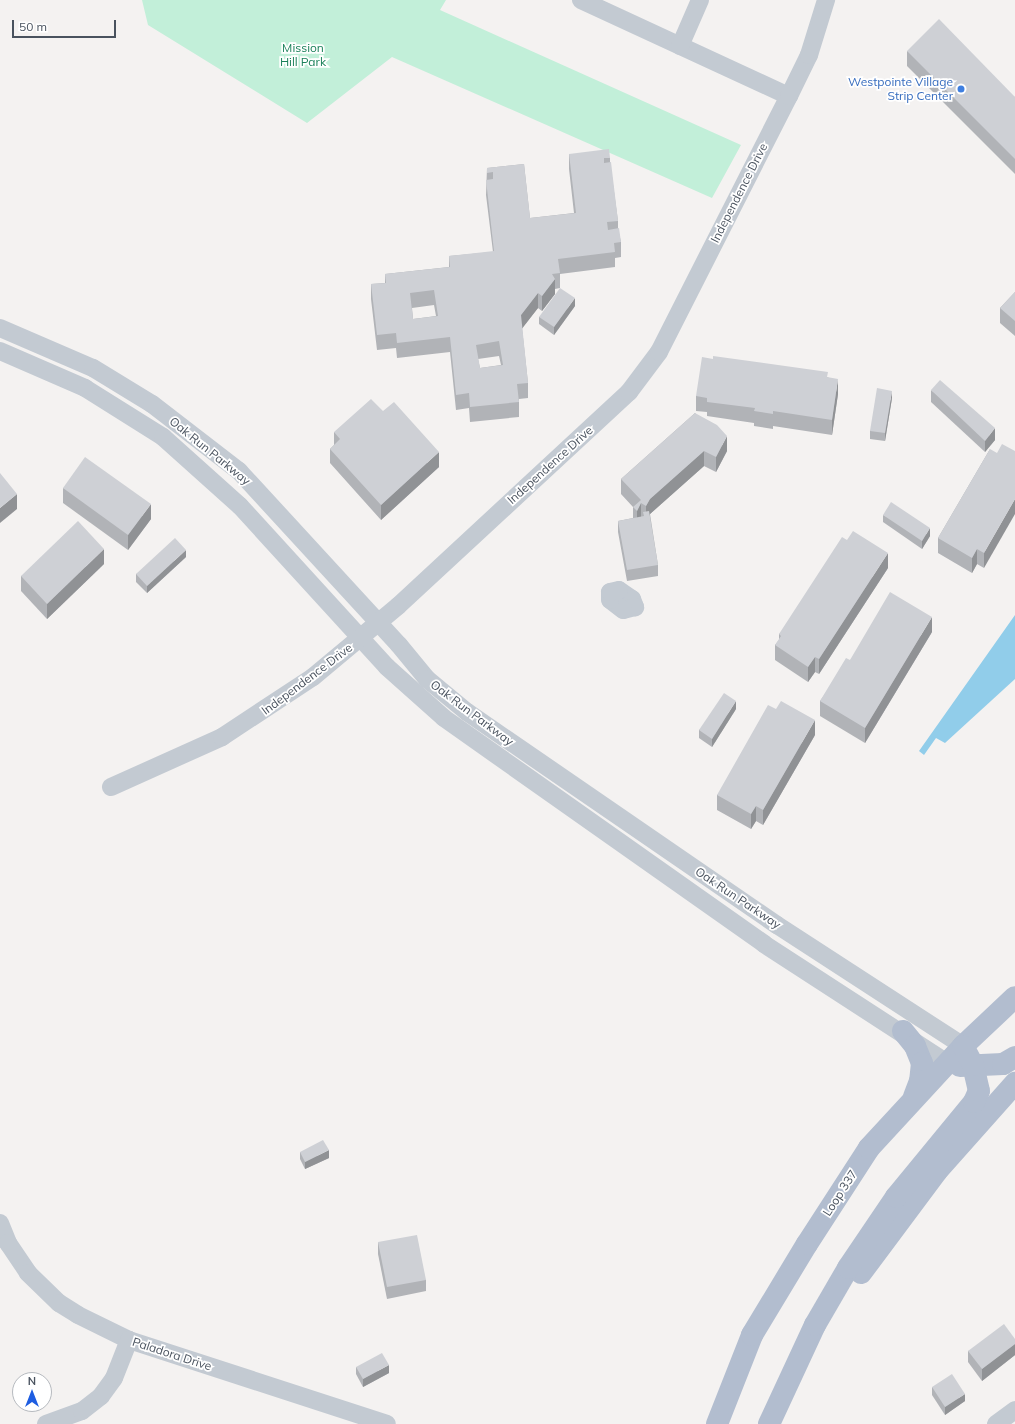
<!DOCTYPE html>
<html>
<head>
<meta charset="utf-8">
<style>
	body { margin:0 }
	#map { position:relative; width:1015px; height:1424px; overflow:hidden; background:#f4f2f1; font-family:Mulish,sans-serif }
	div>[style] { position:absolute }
	.green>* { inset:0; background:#c2efd9 }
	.water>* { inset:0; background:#91cdea }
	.minor>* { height:18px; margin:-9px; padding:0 9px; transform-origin:9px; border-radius:9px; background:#c3cad2 }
	.major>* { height:22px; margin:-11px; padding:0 11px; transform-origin:11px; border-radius:11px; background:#b2bdcf }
	.wall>* { inset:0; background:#b1b3b7 }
	.shaded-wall>* { inset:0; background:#909295 }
	.building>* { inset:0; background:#ced0d5 }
	.dots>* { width:11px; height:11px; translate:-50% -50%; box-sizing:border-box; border:2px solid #fff; border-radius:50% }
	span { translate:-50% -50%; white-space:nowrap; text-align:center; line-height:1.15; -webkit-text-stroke:3.5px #fff; paint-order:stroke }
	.park-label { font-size:12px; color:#1a8059 }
	.shop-label { font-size:12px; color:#366cbe }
	.right { translate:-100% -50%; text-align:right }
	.street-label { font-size:12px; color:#49525e }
	.north { position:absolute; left:12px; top:1372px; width:40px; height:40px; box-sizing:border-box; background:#fff; border:1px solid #b6babf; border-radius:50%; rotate:0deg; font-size:11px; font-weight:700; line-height:16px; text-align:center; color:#49525e }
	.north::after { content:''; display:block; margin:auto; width:14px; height:18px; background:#1e5de1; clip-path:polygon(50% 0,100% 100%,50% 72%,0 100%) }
	.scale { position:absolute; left:12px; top:20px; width:104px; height:18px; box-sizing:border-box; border:2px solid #49525e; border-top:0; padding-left:5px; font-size:12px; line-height:14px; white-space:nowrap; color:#49525e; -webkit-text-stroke:3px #fff; paint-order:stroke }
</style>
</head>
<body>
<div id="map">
	<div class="green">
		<div style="clip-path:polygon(142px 0,446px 0,440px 10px,741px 145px,712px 198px,392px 57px,307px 123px,148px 25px)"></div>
	</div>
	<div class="water">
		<div style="clip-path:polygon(1015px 615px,1015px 679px,945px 743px,936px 738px,924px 755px,919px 751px)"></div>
	</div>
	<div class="minor">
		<div style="left:581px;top:0;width:229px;rotate:24.8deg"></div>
		<div style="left:680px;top:46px;width:50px;rotate:-66.5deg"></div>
		<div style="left:0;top:328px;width:101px;rotate:23.3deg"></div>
		<div style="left:93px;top:368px;width:69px;rotate:31.4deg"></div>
		<div style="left:152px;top:404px;width:110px;rotate:37.6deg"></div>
		<div style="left:239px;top:471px;width:236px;rotate:47.4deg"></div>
		<div style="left:399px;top:645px;width:44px;rotate:50.5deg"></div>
		<div style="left:427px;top:679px;width:52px;rotate:39.5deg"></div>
		<div style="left:467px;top:712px;width:376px;rotate:34.5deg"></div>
		<div style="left:777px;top:925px;width:222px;rotate:33deg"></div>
		<div style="left:0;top:351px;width:93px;rotate:23.5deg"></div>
		<div style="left:85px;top:388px;width:92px;rotate:32.1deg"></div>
		<div style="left:163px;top:437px;width:103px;rotate:41.9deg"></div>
		<div style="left:240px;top:506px;width:218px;rotate:47.6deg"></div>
		<div style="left:387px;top:667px;width:76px;rotate:41.8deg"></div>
		<div style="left:444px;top:718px;width:392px;rotate:35.2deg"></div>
		<div style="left:764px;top:944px;width:218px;rotate:33deg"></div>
		<div style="left:619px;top:590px;width:16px;rotate:35deg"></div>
		<div style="left:632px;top:599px;width:9px;rotate:69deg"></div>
		<div style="left:635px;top:607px;width:12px;rotate:166deg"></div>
		<div style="left:623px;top:610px;width:16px;rotate:-142deg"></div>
		<div style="left:610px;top:600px;width:8px;rotate:-90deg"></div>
		<div style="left:610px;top:592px;width:9px;rotate:-13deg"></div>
		<div style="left:111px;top:787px;width:122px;rotate:-24.2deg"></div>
		<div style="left:222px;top:737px;width:109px;rotate:-33.4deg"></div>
		<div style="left:313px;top:677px;width:111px;rotate:-39.9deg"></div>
		<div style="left:398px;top:606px;width:315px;rotate:-42.8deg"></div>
		<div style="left:629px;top:392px;width:50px;rotate:-53.1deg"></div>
		<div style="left:659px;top:352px;width:287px;rotate:-63.1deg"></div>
		<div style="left:789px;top:96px;width:46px;rotate:-64deg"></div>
		<div style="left:809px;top:55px;width:58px;rotate:-72.8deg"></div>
		<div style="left:0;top:1223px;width:22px;rotate:68deg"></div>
		<div style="left:8px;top:1243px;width:36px;rotate:56deg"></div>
		<div style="left:28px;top:1273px;width:43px;rotate:44.1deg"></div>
		<div style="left:59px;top:1303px;width:22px;rotate:32deg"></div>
		<div style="left:78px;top:1315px;width:57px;rotate:26.1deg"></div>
		<div style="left:129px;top:1340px;width:271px;rotate:18deg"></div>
		<div style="left:46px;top:1424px;width:38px;rotate:-20deg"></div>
		<div style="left:82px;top:1411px;width:24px;rotate:-38deg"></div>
		<div style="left:101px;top:1396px;width:22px;rotate:-54deg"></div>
		<div style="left:114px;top:1378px;width:41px;rotate:-68.5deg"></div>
		<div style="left:996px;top:1424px;width:24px;rotate:-36deg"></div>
	</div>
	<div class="major">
		<div style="left:903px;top:1031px;width:19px;rotate:51deg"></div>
		<div style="left:915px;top:1046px;width:18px;rotate:68deg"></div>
		<div style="left:922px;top:1063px;width:18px;rotate:96deg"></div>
		<div style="left:920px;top:1081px;width:17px;rotate:111deg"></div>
		<div style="left:960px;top:1066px;width:43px;rotate:-2.7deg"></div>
		<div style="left:1003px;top:1064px;width:14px;rotate:-30deg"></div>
		<div style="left:861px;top:1273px;width:127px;rotate:-53.3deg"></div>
		<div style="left:937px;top:1171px;width:118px;rotate:-48.4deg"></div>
		<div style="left:717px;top:1424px;width:96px;rotate:-68.5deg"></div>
		<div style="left:752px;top:1335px;width:106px;rotate:-58.9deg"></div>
		<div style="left:807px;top:1244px;width:114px;rotate:-57.1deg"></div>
		<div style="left:869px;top:1148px;width:139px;rotate:-47.3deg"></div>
		<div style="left:963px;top:1046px;width:71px;rotate:-43.3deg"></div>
		<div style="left:769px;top:1424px;width:109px;rotate:-65.1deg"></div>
		<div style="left:815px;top:1325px;width:66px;rotate:-59.9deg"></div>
		<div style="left:848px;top:1268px;width:86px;rotate:-55.9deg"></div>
		<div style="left:896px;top:1197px;width:123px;rotate:-50.6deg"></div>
		<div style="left:974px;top:1102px;width:12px;rotate:-66deg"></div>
		<div style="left:979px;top:1091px;width:27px;rotate:-103deg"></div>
		<div style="left:973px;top:1065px;width:21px;rotate:-118deg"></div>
	</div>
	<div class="wall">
		<div style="clip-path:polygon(907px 51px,1015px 97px,1015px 174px,907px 66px)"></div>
		<div style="clip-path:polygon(evenodd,569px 154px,610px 158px,610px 162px,618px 221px,618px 229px,621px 242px,621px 257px,615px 258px,615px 267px,560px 274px,560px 288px,555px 289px,555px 294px,542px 311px,538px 308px,522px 328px,528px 383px,528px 398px,519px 399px,519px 417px,470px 422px,469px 408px,456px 410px,450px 352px,397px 358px,396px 348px,377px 350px,371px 299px,371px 284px,385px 283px,385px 274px,449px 267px,449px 256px,493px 252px,486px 195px,487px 168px,524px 164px,530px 218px,574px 213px,569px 169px,569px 154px,434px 305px,436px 316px,413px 319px,412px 308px,434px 305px,569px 154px,499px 356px,501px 365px,480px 368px,478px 359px,499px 356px)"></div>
		<div style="clip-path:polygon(1015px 292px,1015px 336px,1000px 323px,1000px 308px)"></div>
		<div style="clip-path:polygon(575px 306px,554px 335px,539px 324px,539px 317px)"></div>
		<div style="clip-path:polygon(828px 377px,838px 394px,832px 435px,773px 426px,773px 429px,754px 426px,754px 423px,707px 416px,707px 412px,696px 411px,696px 396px)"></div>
		<div style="clip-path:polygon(931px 390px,995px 440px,985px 452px,931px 402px)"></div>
		<div style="clip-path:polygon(892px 398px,885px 441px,870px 439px,870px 431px)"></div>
		<div style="clip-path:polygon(695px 413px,727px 451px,716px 472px,704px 466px,650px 514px,658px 565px,658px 576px,627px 581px,618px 532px,618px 521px,633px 518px,633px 507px,621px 494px,621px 479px)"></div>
		<div style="clip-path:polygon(334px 432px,439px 467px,381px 520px,330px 463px,330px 449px,334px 445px)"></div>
		<div style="clip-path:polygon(990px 449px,984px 568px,977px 564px,972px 573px,938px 553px,938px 538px)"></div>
		<div style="clip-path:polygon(63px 488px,151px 519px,128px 550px,63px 503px)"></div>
		<div style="clip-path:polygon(883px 515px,930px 536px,922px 549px,883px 522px)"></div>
		<div style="clip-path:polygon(186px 557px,147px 593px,136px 582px,136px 574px)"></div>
		<div style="clip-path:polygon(104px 564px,47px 619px,21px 591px,21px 576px)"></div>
		<div style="clip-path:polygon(888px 568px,819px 674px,815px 672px,808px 682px,775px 660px,775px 645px,779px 640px,779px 634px)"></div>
		<div style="clip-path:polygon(932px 632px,865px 743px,820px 716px,820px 701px,850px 660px)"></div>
		<div style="clip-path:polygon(736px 709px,712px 747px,699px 738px,699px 730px)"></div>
		<div style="clip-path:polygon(815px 735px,763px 825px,756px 821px,751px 829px,717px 810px,717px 795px)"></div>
		<div style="clip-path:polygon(300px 1152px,329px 1158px,305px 1169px,300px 1159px)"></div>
		<div style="clip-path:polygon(378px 1242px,426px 1280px,426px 1291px,387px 1299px,378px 1254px)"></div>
		<div style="clip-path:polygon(1015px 1339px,1015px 1355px,982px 1381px,968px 1362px,968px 1351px)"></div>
		<div style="clip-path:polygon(356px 1367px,389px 1373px,363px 1387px,356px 1374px)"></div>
		<div style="clip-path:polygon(932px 1387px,965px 1401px,945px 1415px,932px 1395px)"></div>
	</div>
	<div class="shaded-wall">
		<div style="clip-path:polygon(555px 279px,555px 294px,542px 311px,542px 296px)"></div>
		<div style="clip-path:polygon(538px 293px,538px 308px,521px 330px,521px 315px)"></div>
		<div style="clip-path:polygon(575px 298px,575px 306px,554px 335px,554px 327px)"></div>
		<div style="clip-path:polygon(838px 379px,838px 394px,832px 435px,832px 420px)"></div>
		<div style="clip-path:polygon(892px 391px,892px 398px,885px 441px,885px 433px)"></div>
		<div style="clip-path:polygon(995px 428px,995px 440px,985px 452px,985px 441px)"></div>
		<div style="clip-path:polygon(727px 436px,727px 451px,716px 472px,716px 457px)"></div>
		<div style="clip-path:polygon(704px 451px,704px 466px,650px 514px,646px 521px,646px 506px,650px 499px)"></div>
		<div style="clip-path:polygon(439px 452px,439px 467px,381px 520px,381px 505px)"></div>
		<div style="clip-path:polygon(17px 494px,17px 509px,0 523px,0 508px)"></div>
		<div style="clip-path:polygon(1015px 499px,1015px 514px,984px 568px,984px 553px)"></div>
		<div style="clip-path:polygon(641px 503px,641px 518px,637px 526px,637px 511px)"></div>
		<div style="clip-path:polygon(151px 504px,151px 519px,128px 550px,128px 535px)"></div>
		<div style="clip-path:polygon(930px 528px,930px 536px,922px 549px,922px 541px)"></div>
		<div style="clip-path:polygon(104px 549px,104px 564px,47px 619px,47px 604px)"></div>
		<div style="clip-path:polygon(977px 549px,977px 564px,972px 573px,972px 558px)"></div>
		<div style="clip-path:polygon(186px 550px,186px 557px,147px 593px,147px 586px)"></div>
		<div style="clip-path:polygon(888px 553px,888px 568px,819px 674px,819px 659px)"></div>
		<div style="clip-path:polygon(932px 617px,932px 632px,865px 743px,865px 728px)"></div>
		<div style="clip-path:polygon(815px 657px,815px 672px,808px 682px,808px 667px)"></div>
		<div style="clip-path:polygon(736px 701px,736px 709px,712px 747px,712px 739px)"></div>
		<div style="clip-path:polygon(815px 720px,815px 735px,763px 825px,763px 810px)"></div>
		<div style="clip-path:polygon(756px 806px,756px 821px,751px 829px,751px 814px)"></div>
		<div style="clip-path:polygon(329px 1150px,329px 1158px,305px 1169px,305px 1162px)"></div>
		<div style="clip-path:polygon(1015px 1344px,1015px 1355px,982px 1381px,982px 1369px)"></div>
		<div style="clip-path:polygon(389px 1365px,389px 1373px,363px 1387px,363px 1379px)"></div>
		<div style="clip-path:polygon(965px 1394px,965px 1401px,945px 1415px,945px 1407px)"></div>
	</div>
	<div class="building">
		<div style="clip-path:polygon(939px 19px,1015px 97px,1015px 159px,907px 51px)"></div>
		<div style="clip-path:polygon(evenodd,609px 149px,610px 158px,604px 158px,604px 163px,611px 162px,618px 221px,607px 222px,608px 230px,619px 228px,621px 242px,614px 243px,615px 252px,558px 259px,560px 273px,552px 274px,555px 279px,542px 296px,538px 293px,521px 315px,528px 383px,517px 384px,519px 402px,470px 407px,469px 393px,456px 395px,450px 337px,397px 343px,396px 333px,377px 335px,371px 284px,386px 283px,385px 274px,450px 267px,449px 256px,494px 251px,486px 180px,493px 179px,493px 172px,487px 173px,487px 168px,524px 164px,530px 218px,576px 213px,569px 154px,609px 149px,434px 290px,438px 316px,413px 319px,410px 293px,434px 290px,609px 149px,499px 341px,503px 365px,480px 368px,476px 345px,499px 341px)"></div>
		<div style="clip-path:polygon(560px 288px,575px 298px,554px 327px,539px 317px)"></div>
		<div style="clip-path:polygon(1015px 292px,1015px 321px,1000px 308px)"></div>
		<div style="clip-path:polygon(713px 356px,828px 372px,827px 377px,838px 379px,832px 420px,773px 411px,773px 414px,754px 411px,755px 408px,707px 402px,707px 398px,696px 396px,702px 357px,713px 359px)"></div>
		<div style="clip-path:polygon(940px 380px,995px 428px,985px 441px,931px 390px)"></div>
		<div style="clip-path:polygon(877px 388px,892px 391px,885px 433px,870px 431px)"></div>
		<div style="clip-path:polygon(371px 399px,383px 411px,394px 402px,439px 452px,381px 505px,330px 449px,340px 439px,334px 432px)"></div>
		<div style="clip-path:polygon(695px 413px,717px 425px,727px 436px,716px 457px,704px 451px,650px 499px,646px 506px,641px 503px,637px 511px,633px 507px,641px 500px,621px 479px)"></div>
		<div style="clip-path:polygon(1002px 444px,1015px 451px,1015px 499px,984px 553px,977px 549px,972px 558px,938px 538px,990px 449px,997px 453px)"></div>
		<div style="clip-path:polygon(85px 457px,151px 504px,128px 535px,63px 488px)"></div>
		<div style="clip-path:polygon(0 473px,17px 494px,0 508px)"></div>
		<div style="clip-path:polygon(891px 502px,930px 528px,922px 541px,883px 515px)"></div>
		<div style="clip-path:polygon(649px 511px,658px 565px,627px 570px,618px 521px,644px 516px,643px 512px)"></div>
		<div style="clip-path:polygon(78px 521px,104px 549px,47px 604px,21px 576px)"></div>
		<div style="clip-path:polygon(853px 531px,888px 553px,819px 659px,815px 657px,808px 667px,775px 645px,781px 636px,779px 634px,842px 537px,847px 540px)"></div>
		<div style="clip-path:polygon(175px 538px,186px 550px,147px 586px,136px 574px)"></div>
		<div style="clip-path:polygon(890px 592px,932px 617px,865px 728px,820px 701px,846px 658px,850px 660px)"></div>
		<div style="clip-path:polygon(724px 693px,736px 701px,712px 739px,699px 730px)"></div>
		<div style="clip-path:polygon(781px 701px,815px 720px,763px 810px,756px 806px,751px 814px,717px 795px,768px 705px,776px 709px)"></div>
		<div style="clip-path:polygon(323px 1140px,329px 1150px,305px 1162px,300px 1152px)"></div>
		<div style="clip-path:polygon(417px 1235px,426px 1280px,387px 1287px,378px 1242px)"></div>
		<div style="clip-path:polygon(1004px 1324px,1015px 1339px,1015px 1344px,982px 1369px,968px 1351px)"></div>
		<div style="clip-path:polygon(382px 1353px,389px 1365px,363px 1379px,356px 1367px)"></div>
		<div style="clip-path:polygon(952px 1374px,965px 1394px,945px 1407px,932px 1387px)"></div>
	</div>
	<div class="dots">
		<div style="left:961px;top:89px;background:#3f7fe0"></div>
	</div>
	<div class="park-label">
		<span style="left:303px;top:55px">Mission<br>Hill Park</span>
	</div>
	<div class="shop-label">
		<span class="right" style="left:953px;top:89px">Westpointe Village<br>Strip Center</span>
	</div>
	<div class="street-label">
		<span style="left:739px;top:193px;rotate:-63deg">Independence Drive</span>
		<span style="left:210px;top:451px;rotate:39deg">Oak Run Parkway</span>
		<span style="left:550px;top:465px;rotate:-42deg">Independence Drive</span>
		<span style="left:307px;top:679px;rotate:-37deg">Independence Drive</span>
		<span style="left:472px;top:713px;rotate:37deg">Oak Run Parkway</span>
		<span style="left:738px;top:898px;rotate:34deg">Oak Run Parkway</span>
		<span style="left:840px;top:1193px;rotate:-57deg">Loop 337</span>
		<span style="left:172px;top:1354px;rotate:18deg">Paladora Drive</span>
	</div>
	<div class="north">N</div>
	<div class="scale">50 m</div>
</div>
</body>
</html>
